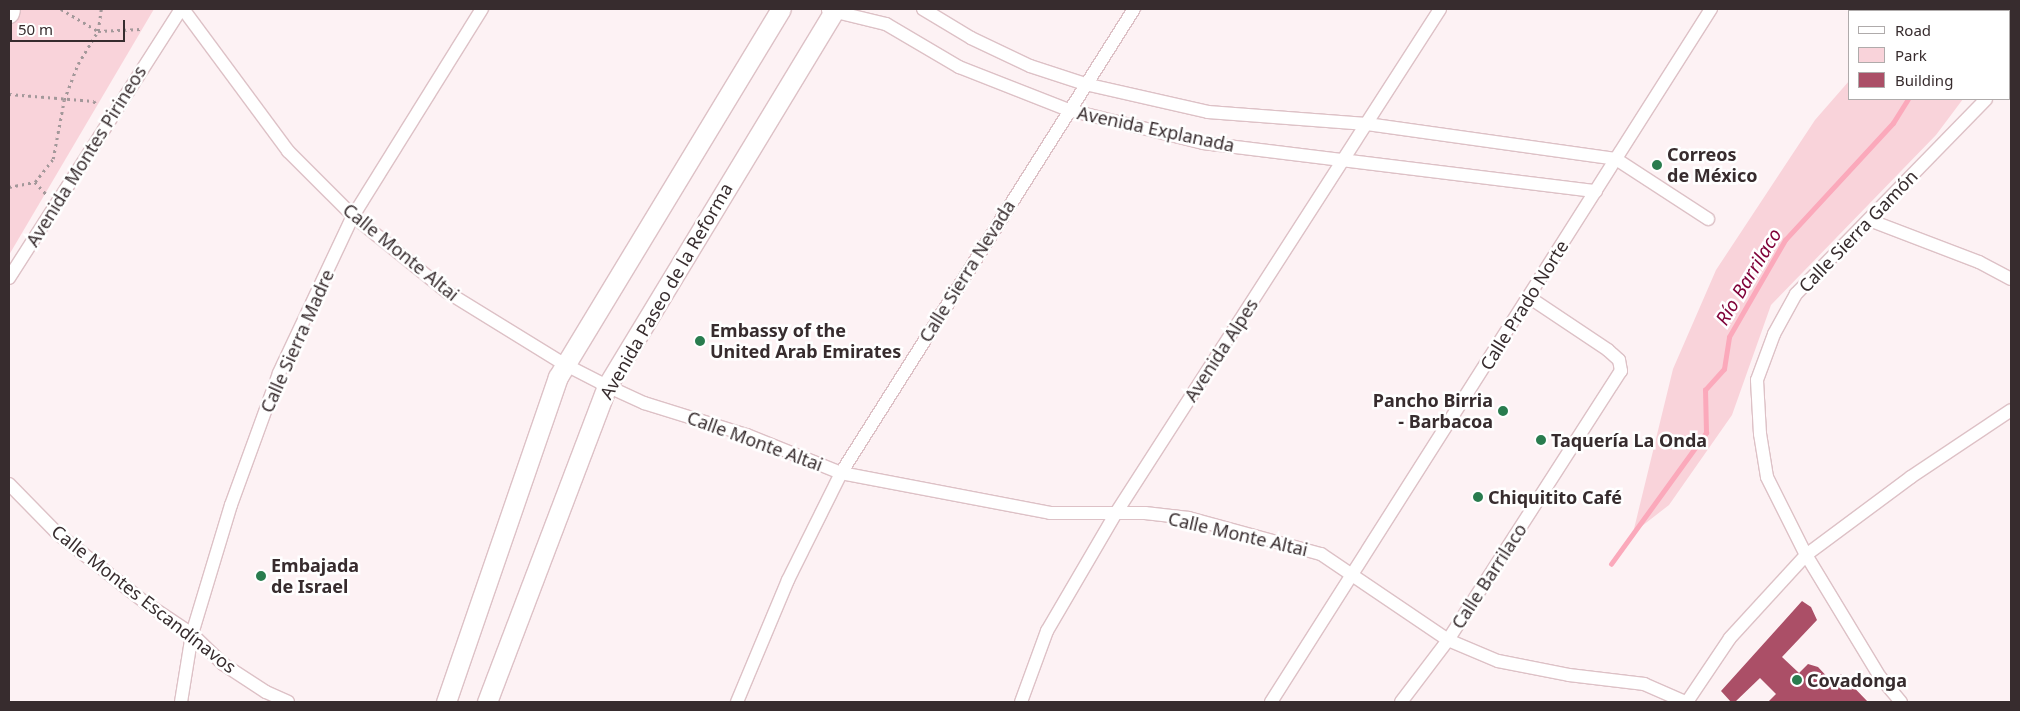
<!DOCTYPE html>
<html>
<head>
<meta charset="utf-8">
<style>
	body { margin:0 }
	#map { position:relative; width:2020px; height:711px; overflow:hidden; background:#fdf2f4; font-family:"Noto Sans",sans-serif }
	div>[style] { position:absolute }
	.green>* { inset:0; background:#f9d3da }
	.stream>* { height:4.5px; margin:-2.25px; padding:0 2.25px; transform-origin:2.25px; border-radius:2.25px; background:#fba9bb }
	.building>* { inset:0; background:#ab4f67 }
	.path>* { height:2.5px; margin-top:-1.25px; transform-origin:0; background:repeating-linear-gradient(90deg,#a3989a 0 2.5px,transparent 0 6.5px) }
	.roads { filter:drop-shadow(1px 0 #ddc1c6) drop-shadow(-1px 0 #ddc1c6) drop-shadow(0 1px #ddc1c6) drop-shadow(0 -1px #ddc1c6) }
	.street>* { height:12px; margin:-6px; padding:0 6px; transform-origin:6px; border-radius:6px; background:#fff }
	.secondary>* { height:19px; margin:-9.5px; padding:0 9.5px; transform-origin:9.5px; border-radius:9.5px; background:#fff }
	.dots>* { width:14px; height:14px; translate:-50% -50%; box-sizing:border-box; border:2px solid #fff; border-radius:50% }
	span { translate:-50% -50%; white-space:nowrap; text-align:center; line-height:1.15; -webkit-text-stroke:5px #fff; paint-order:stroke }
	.street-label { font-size:18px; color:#372c2e }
	.poi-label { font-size:18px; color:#372c2e; font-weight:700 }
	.left { translate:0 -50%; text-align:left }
	.right { translate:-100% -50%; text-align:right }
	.water-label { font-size:19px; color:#7f0138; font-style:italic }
	.frame { position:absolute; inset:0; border:10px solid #372c2e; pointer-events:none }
	.legend { position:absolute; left:1848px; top:10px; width:162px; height:90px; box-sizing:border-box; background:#fff; border:1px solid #afabab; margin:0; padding:6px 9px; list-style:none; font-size:15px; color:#372c2e }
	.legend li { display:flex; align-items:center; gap:10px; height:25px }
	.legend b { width:25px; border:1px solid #afabab }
	.scale { position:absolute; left:10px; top:20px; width:115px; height:22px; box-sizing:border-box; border:2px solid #372c2e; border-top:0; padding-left:6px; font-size:15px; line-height:18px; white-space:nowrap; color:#372c2e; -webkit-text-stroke:4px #fff; paint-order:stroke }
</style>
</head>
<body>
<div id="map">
	<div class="green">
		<div style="clip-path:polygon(10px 9px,154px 9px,9px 255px,9px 13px)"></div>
		<div style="clip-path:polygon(1912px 9px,2011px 9px,2011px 47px,2009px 48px,2009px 11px,1909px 11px)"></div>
		<div style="clip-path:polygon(1849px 81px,1849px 99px,1963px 99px,1936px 135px,1771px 305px,1732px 415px,1669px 505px,1633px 533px,1673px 369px,1716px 270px,1815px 120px)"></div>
	</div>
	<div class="stream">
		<div style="left:1974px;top:11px;width:4px;rotate:-34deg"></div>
		<div style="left:1611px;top:564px;width:162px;rotate:-54.1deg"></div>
		<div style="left:1706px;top:433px;width:43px;rotate:-91.3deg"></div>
		<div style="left:1705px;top:390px;width:28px;rotate:-48deg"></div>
		<div style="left:1724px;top:369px;width:32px;rotate:-81deg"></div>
		<div style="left:1729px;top:337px;width:112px;rotate:-60deg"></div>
		<div style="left:1785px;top:240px;width:159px;rotate:-47.3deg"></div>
		<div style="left:1893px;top:123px;width:28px;rotate:-58deg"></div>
	</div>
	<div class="building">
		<div style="clip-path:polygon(1802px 601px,1811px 607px,1817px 620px,1782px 657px,1799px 673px,1808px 664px,1818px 667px,1832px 682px,1841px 674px,1868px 702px,1768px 702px,1776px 694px,1760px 678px,1735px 702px,1731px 702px,1721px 691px)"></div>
	</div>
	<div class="path">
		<div style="left:61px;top:9px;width:43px;rotate:30.7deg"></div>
		<div style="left:98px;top:31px;width:22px;rotate:-82deg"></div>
		<div style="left:9px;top:94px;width:85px;rotate:4.7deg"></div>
		<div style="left:94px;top:101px;width:6px;rotate:59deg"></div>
		<div style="left:35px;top:182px;width:16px;rotate:47deg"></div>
		<div style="left:9px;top:187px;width:26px;rotate:-11deg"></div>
		<div style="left:35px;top:182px;width:29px;rotate:-52deg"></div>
		<div style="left:53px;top:159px;width:60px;rotate:-79.4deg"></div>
		<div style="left:64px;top:100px;width:39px;rotate:-69deg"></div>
		<div style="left:78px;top:64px;width:39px;rotate:-59deg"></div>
		<div style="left:98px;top:31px;width:43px;rotate:-2.7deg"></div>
	</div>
	<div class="roads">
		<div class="street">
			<div style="left:183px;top:9px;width:177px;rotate:53.5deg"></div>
			<div style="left:288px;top:151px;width:92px;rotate:45deg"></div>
			<div style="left:353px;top:216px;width:121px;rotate:39deg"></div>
			<div style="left:447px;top:292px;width:137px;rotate:31.6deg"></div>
			<div style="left:564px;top:364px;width:48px;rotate:27.1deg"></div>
			<div style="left:607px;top:386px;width:41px;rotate:24.7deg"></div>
			<div style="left:644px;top:403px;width:108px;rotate:17.3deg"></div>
			<div style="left:747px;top:435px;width:101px;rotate:22deg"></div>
			<div style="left:841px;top:473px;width:213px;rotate:10.8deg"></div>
			<div style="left:1050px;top:513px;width:95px"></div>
			<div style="left:1145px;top:513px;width:44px;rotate:6.5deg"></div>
			<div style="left:1189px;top:518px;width:137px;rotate:15.3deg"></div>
			<div style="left:1321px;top:554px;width:153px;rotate:34.1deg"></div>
			<div style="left:1448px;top:640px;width:54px;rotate:22.8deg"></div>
			<div style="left:1498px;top:661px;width:72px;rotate:11.2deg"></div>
			<div style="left:1569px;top:675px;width:76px;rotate:6.8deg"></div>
			<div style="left:1644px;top:684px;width:45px;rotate:23.7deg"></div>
			<div style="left:923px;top:9px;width:56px;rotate:31.1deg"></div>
			<div style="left:971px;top:38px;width:65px;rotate:25.4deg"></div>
			<div style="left:1030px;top:66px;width:58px;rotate:18.1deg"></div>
			<div style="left:1085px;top:84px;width:126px;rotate:12.8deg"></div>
			<div style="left:1208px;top:112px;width:159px;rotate:4.3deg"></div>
			<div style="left:1367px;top:124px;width:251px;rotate:8deg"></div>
			<div style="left:1616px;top:159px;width:110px;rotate:33.1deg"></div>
			<div style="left:828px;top:10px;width:60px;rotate:13.6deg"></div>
			<div style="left:886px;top:24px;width:85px;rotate:30.5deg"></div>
			<div style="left:959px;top:67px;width:118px;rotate:21.4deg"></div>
			<div style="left:1069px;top:110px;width:138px;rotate:13.8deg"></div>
			<div style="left:1203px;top:143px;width:396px;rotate:7deg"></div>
			<div style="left:2009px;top:75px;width:4px;rotate:-56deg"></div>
			<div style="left:1869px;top:220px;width:118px;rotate:20.9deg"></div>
			<div style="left:1979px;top:262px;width:36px;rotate:28deg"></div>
			<div style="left:9px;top:278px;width:319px;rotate:-57.4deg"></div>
			<div style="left:9px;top:484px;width:70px;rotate:45.6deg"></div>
			<div style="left:58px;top:534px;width:113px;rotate:38.2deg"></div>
			<div style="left:147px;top:604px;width:54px;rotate:33.7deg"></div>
			<div style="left:192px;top:634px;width:43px;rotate:44.1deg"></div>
			<div style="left:223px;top:664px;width:51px;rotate:33.1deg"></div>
			<div style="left:266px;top:692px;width:24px;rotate:24deg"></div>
			<div style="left:181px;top:702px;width:69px;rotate:-80.8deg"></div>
			<div style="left:192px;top:634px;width:135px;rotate:-73.2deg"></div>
			<div style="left:231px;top:505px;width:140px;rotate:-70deg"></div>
			<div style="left:279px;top:373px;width:174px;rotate:-64.8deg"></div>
			<div style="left:353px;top:216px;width:244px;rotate:-58.1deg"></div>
			<div style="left:737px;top:702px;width:132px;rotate:-67.3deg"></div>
			<div style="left:788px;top:580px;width:119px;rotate:-63.6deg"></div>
			<div style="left:841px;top:473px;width:549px;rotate:-57.73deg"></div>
			<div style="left:1021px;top:702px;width:76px;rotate:-69.9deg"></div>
			<div style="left:1047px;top:631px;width:137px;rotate:-59.7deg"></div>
			<div style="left:1116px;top:513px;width:599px;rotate:-57.26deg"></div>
			<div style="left:1271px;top:702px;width:821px;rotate:-57.59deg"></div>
			<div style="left:1401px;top:702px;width:78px;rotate:-52.8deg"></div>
			<div style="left:1448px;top:640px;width:320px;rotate:-57.3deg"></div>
			<div style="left:1621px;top:371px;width:11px;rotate:-100deg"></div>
			<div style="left:1619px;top:360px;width:15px;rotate:-138deg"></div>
			<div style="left:1608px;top:350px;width:94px;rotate:-146.3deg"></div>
			<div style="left:1687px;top:702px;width:77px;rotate:-56.1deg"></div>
			<div style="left:1730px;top:638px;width:113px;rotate:-47.5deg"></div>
			<div style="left:1806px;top:555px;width:131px;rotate:-36.6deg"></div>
			<div style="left:1911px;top:477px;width:120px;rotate:-33.8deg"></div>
			<div style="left:1901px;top:702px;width:33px;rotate:-130deg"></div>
			<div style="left:1880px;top:677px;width:143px;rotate:-121.2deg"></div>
			<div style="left:1806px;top:555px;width:87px;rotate:-116.6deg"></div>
			<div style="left:1767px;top:477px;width:44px;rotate:-99.2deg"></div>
			<div style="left:1760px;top:434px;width:54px;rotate:-93.2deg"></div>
			<div style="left:1757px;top:380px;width:49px;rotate:-69.7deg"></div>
			<div style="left:1774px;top:334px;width:46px;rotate:-61.2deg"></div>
			<div style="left:1796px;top:294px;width:272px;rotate:-45.7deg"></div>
		</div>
		<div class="secondary">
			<div style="left:9px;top:13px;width:4px;rotate:-76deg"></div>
			<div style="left:446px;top:702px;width:344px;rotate:-71deg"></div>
			<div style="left:558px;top:377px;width:430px;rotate:-58.8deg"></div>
			<div style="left:487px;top:702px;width:338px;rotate:-69.2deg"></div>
			<div style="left:607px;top:386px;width:441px;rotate:-58.8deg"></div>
		</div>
	</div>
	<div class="dots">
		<div style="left:1657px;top:165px;background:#297c4e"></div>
		<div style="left:700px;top:341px;background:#297c4e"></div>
		<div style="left:1503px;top:411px;background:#297c4e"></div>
		<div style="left:1541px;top:440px;background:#297c4e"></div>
		<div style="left:1478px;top:497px;background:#297c4e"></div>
		<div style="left:261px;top:576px;background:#297c4e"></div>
		<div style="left:1797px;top:680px;background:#297c4e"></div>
	</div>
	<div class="street-label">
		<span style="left:1156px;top:129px;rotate:12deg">Avenida Explanada</span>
		<span style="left:86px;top:156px;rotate:-58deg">Avenida Montes Pirineos</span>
		<span style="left:1858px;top:231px;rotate:-46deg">Calle Sierra Gamón</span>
		<span style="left:401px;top:252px;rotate:39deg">Calle Monte Altai</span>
		<span style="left:967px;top:271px;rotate:-58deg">Calle Sierra Nevada</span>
		<span style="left:666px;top:291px;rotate:-60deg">Avenida Paseo de la Reforma</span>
		<span style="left:1524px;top:305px;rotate:-58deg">Calle Prado Norte</span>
		<span style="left:297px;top:341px;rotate:-66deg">Calle Sierra Madre</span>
		<span style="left:1221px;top:350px;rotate:-57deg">Avenida Alpes</span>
		<span style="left:755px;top:441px;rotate:20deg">Calle Monte Altai</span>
		<span style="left:1238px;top:534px;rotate:13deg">Calle Monte Altai</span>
		<span style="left:1489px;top:576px;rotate:-57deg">Calle Barrilaco</span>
		<span style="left:144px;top:599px;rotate:38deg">Calle Montes Escandínavos</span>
	</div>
	<div class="poi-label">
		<span class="left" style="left:1667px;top:165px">Correos<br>de México</span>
		<span class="left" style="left:710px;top:341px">Embassy of the<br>United Arab Emirates</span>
		<span class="right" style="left:1493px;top:411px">Pancho Birria<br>- Barbacoa</span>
		<span class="left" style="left:1551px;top:440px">Taquería La Onda</span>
		<span class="left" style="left:1488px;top:497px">Chiquitito Café</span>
		<span class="left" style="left:271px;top:576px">Embajada<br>de Israel</span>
		<span class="left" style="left:1807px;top:680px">Covadonga</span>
	</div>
	<div class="water-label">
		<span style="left:1749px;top:277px;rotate:-59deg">Río Barrilaco</span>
	</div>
	<div class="frame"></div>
	<ul class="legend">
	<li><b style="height:6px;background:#fff"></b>Road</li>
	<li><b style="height:14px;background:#f9d3da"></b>Park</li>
	<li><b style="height:14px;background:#ab4f67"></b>Building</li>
	</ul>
	<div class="scale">50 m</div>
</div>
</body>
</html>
